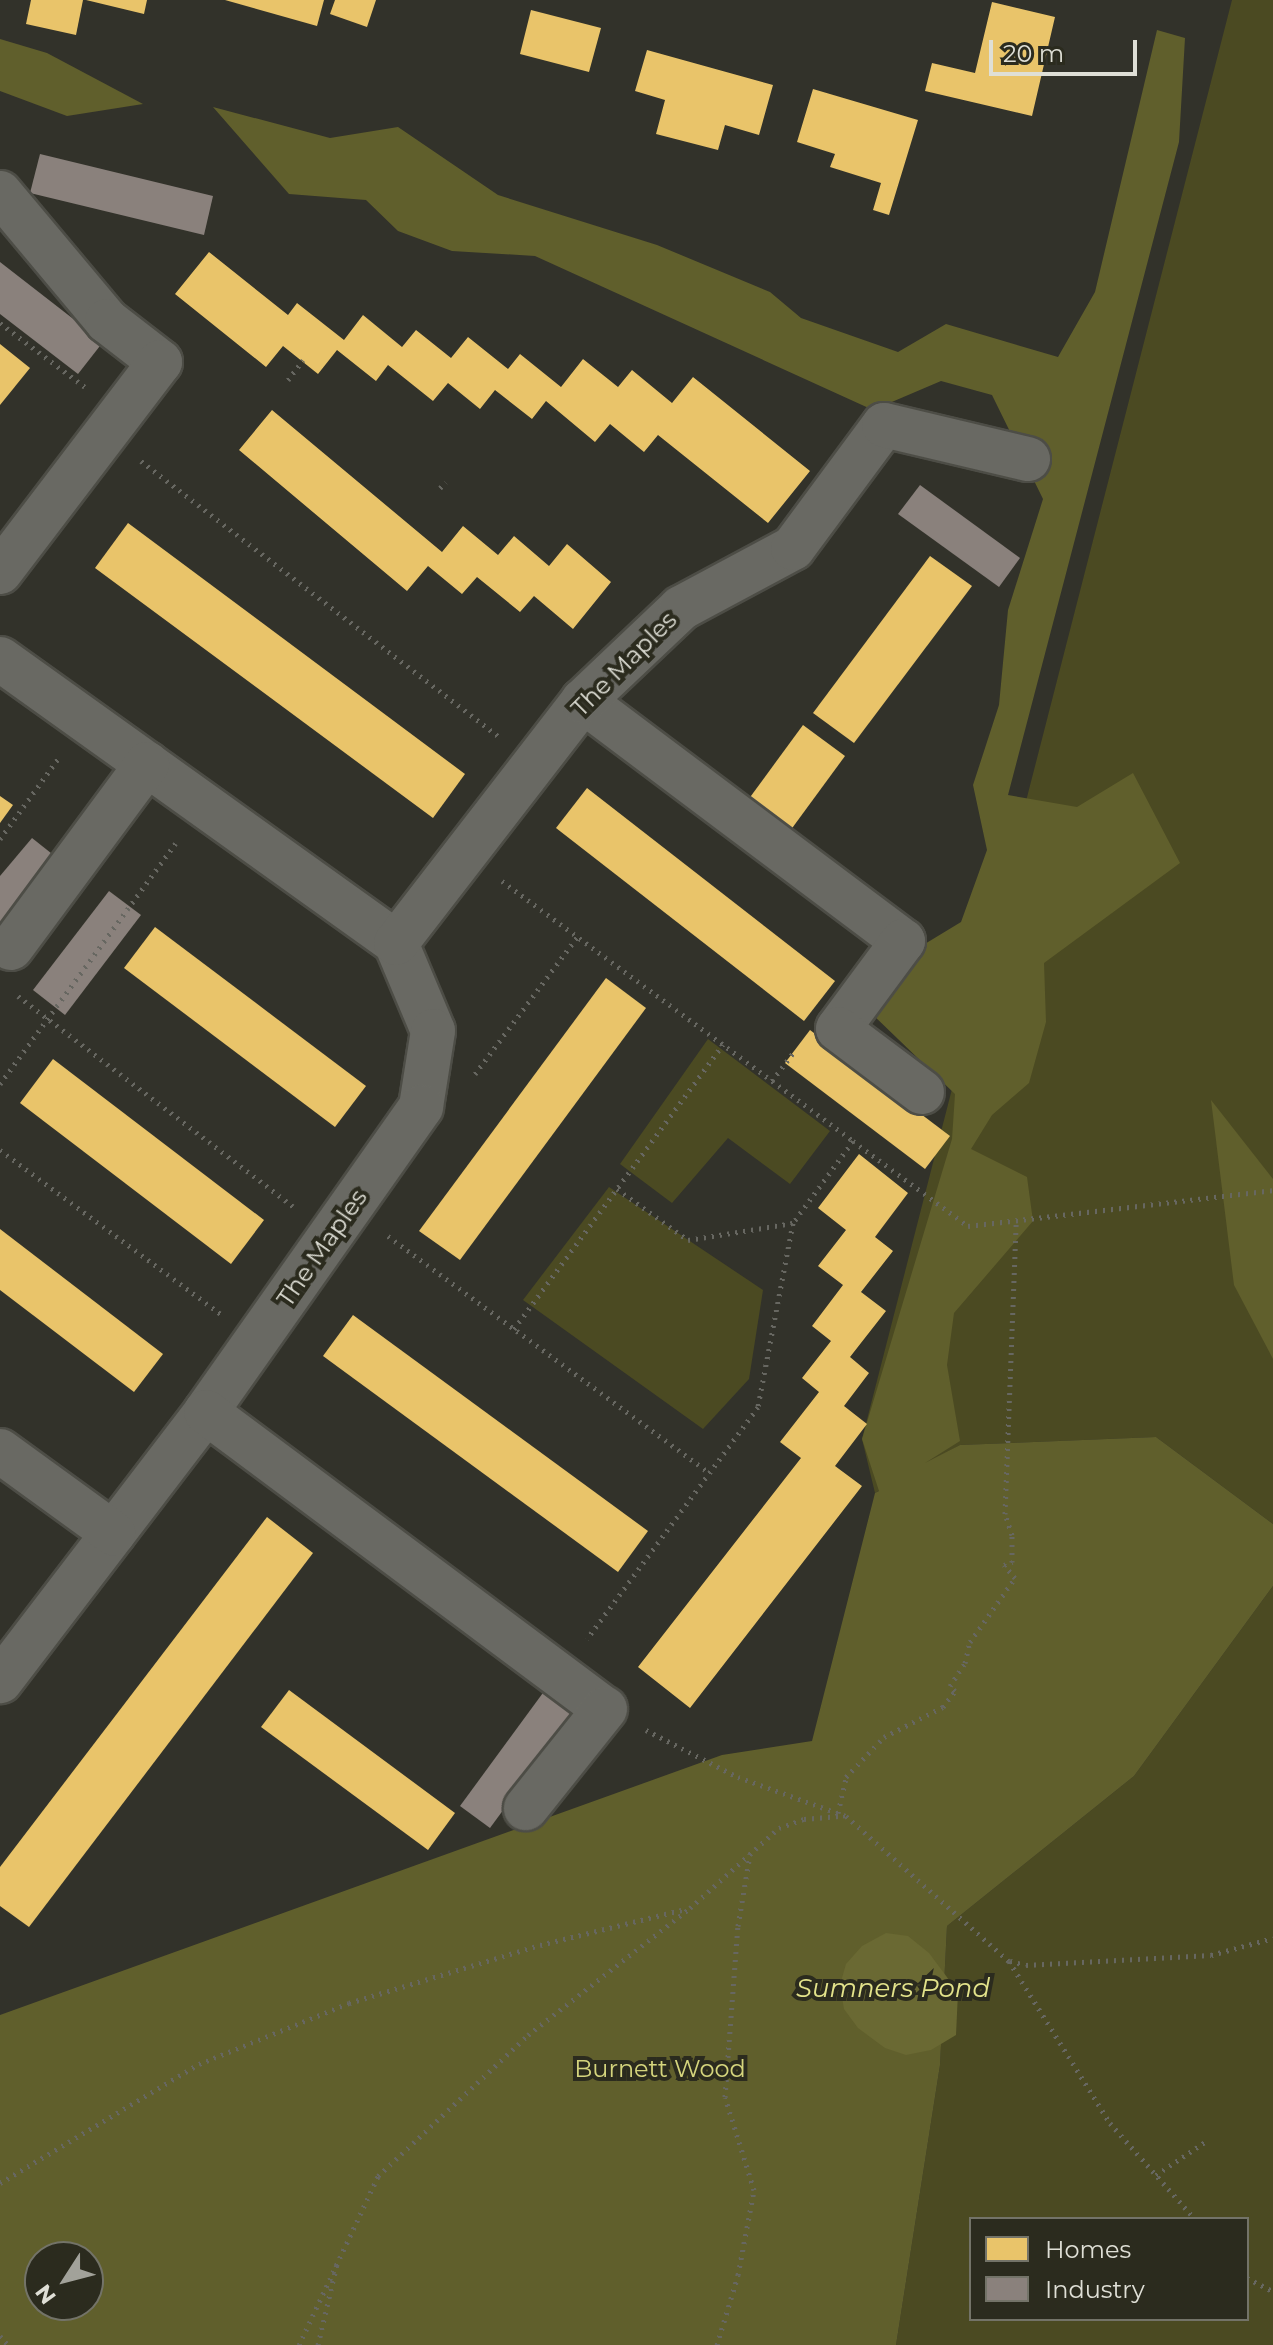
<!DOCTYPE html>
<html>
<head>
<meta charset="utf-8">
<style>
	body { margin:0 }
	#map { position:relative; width:1273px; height:2345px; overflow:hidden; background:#32322a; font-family:Montserrat,sans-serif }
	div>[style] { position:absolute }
	.green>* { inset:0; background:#4b4a22 }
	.forest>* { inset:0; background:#605f2c }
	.water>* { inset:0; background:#6a6933 }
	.homes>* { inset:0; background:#e9c46a }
	.industry>* { inset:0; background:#8a817c }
	.path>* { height:5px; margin-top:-2.5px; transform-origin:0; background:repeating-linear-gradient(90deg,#676761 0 2px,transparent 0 8px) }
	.roads { filter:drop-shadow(2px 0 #4d4d46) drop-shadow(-2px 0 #4d4d46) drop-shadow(0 2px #4d4d46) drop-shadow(0 -2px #4d4d46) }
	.minor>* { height:44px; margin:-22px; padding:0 22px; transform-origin:22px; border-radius:22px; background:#696963 }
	span { translate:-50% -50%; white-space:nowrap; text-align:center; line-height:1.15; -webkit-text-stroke:8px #2b2b1e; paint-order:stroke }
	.street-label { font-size:24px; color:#dfdfd6 }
	.park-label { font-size:24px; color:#d5d57d }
	.water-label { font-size:26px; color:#e3e38b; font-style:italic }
	.legend { position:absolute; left:969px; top:2217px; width:280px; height:104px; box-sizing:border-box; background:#2b2b1e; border:2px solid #737368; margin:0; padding:10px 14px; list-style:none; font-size:24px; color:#dfdfd6 }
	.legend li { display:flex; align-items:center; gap:16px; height:40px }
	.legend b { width:40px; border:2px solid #737368 }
	.north { position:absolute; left:24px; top:2241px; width:80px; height:80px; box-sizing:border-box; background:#2b2b1e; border:2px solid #737368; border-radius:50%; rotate:234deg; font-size:22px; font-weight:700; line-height:32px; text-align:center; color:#dfdfd6 }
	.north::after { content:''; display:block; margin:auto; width:28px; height:36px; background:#a2a29a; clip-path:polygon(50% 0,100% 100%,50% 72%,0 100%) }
	.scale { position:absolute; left:989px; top:40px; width:148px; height:36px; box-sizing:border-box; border:4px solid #dfdfd6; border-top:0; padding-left:10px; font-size:24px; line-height:28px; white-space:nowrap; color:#dfdfd6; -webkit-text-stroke:6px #2b2b1e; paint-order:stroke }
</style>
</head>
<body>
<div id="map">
	<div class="green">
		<div style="clip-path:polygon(1232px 0,1273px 0,1273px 1524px,1156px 1437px,960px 1445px,875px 1493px,862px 1439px)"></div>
		<div style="clip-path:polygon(708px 1039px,830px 1131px,790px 1184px,728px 1138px,672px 1203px,620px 1164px)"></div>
		<div style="clip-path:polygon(609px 1187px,763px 1290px,749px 1379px,703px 1429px,523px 1300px)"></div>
		<div style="clip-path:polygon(evenodd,1273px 1586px,1273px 2345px,896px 2345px,940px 2065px,947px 1926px,1134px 1776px,1273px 1586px,971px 2219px,1247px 2219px,1247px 2319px,971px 2319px,971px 2219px)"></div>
	</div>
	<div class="forest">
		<div style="clip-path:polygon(evenodd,1157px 30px,1185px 38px,1179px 142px,1008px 795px,1077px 807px,1133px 773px,1180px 863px,1044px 963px,1046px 1022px,1029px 1083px,992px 1115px,971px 1149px,1027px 1177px,1033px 1221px,954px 1313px,947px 1365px,960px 1441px,925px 1463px,960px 1445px,1156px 1437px,1273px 1524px,1273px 1586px,1134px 1776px,947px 1926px,940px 2065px,896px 2345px,0 2345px,0 2015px,722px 1755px,812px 1741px,875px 1493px,879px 1491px,862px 1439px,952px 1139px,955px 1094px,870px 1012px,905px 956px,961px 922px,987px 850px,973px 785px,999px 705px,1008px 610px,1043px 499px,992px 395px,941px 381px,873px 410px,535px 256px,452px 251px,398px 231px,366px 200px,289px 194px,213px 107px,330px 138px,398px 127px,498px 195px,657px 245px,770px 292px,801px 318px,898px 352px,946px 324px,1058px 357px,1095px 292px,1157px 30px,40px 2257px,88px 2257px,88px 2305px,40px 2305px,40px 2257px)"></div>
		<div style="clip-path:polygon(0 39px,47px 53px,143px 104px,67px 116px,0 91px)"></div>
		<div style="clip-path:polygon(1211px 1100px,1273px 1179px,1273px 1359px,1234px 1285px)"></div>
	</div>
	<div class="water">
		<div style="clip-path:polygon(886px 1933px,908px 1936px,929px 1953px,958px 1992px,956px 2035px,931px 2050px,906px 2055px,885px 2048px,858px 2028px,844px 2009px,840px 1985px,846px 1964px,862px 1946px)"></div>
	</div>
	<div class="homes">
		<div style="clip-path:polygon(31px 0,83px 0,76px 35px,26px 24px)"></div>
		<div style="clip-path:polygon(86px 0,147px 0,144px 14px)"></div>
		<div style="clip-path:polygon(225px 0,324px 0,317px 26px)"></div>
		<div style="clip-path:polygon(335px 0,376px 0,367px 27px,330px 14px)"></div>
		<div style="clip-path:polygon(992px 2px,1055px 17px,1032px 116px,925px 91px,932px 63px,975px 73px)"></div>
		<div style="clip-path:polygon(531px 10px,601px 28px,589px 72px,520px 54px)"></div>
		<div style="clip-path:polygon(647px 50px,773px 85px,759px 135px,725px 125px,718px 150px,656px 134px,665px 100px,635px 91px)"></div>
		<div style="clip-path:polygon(813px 89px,918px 120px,889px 215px,873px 210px,881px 183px,830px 167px,835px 154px,797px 142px)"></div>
		<div style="clip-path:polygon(209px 252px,288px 315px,297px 303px,344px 340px,363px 315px,402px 347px,416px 330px,451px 358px,468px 337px,508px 369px,520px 354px,561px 387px,583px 359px,618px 387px,632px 370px,672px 403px,693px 377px,810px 471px,768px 523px,658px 435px,644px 452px,610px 424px,595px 442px,546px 401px,532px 419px,495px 390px,480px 409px,448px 383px,433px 401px,388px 365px,376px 381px,337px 350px,318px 374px,283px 346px,266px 367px,175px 294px)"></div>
		<div style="clip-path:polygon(0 344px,30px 368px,0 405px)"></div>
		<div style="clip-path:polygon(272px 410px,442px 552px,463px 526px,498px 555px,514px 536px,549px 566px,567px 544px,611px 582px,573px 629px,534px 596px,520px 612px,477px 577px,462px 594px,428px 566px,407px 591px,239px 450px)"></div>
		<div style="clip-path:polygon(128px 523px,465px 774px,433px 818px,95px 568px)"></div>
		<div style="clip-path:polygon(930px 556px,972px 586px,854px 743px,813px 713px)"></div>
		<div style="clip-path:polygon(803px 725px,845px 756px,790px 831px,748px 800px)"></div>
		<div style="clip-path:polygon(587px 788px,835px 981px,804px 1021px,556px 828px)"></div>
		<div style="clip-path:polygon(0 796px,13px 805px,0 823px)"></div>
		<div style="clip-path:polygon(155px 927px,366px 1086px,335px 1127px,124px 968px)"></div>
		<div style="clip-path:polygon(606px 978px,646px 1008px,460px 1260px,419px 1231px)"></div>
		<div style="clip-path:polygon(810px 1030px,950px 1136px,925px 1169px,785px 1063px)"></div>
		<div style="clip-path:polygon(53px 1059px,264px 1220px,231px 1264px,20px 1103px)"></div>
		<div style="clip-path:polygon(859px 1154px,908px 1193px,875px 1237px,893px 1251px,861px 1292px,886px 1311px,850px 1357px,869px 1373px,844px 1406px,867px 1424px,835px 1466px,862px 1486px,690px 1708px,638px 1667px,801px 1458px,780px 1442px,819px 1392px,802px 1378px,831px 1341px,812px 1326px,843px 1285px,818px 1266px,846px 1230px,818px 1208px)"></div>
		<div style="clip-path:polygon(0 1229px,163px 1354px,134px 1392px,0 1290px)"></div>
		<div style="clip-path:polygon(353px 1315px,648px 1531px,618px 1572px,323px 1356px)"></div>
		<div style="clip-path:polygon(267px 1517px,313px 1553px,29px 1927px,0 1906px,0 1867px)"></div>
		<div style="clip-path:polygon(289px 1690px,455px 1813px,428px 1850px,261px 1727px)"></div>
	</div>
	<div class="industry">
		<div style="clip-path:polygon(40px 154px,213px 196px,204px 235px,30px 193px)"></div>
		<div style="clip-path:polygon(0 262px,103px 342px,78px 374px,0 314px)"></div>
		<div style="clip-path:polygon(920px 485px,1020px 558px,999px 587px,898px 514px)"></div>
		<div style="clip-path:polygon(32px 838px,61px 861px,0 934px,0 876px)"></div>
		<div style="clip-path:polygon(109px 891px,141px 915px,65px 1015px,33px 990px)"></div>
		<div style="clip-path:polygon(548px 1686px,578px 1708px,490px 1828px,460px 1806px)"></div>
	</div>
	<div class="path">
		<div style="left:0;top:323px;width:106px;rotate:37deg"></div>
		<div style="left:288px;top:380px;width:25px;rotate:-53deg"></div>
		<div style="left:141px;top:461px;width:451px;rotate:37.6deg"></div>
		<div style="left:440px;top:488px;width:8px;rotate:-45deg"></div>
		<div style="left:0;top:839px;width:99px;rotate:-54.1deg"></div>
		<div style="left:502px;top:881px;width:437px;rotate:36.5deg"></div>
		<div style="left:853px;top:1141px;width:102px;rotate:126.2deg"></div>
		<div style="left:793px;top:1223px;width:187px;rotate:100.8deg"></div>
		<div style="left:758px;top:1407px;width:288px;rotate:126.4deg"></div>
		<div style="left:18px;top:996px;width:346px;rotate:37.4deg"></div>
		<div style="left:475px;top:1074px;width:171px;rotate:-53.3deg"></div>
		<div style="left:772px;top:1081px;width:39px;rotate:-53deg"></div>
		<div style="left:0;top:1084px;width:298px;rotate:-53.9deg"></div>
		<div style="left:853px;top:1141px;width:143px;rotate:36.5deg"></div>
		<div style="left:968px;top:1226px;width:307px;rotate:-6.7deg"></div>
		<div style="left:0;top:1150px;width:275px;rotate:36.6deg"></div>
		<div style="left:617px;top:1189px;width:87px;rotate:35.7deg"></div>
		<div style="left:688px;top:1240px;width:106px;rotate:-9.2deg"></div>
		<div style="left:388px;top:1236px;width:399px;rotate:36.4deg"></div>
		<div style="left:514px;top:1329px;width:353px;rotate:-53.7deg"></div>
		<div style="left:646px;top:1730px;width:103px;rotate:27.1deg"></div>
		<div style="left:738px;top:1777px;width:115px;rotate:19.9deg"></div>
		<div style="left:846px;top:1816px;width:218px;rotate:41.7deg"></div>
		<div style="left:1009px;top:1961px;width:191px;rotate:58.1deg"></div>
		<div style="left:1110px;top:2123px;width:128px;rotate:48.5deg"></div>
		<div style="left:838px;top:1813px;width:37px;rotate:-77deg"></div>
		<div style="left:846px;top:1777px;width:55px;rotate:-46.5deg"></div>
		<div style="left:884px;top:1737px;width:66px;rotate:-27deg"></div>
		<div style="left:943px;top:1707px;width:20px;rotate:-53deg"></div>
		<div style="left:955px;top:1691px;width:7px;rotate:-135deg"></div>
		<div style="left:950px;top:1686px;width:27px;rotate:-57deg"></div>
		<div style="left:965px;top:1663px;width:22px;rotate:-77deg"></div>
		<div style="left:970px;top:1642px;width:78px;rotate:-54.9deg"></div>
		<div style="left:1015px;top:1578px;width:17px;rotate:-130deg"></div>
		<div style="left:1004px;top:1565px;width:9px;rotate:-21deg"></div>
		<div style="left:1012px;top:1562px;width:27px;rotate:-90deg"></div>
		<div style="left:1012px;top:1535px;width:22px;rotate:-108deg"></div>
		<div style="left:1005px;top:1514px;width:293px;rotate:-87.8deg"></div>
		<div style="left:1010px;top:1961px;width:16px;rotate:14deg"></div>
		<div style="left:1026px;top:1965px;width:185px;rotate:-3.1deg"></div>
		<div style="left:1211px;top:1955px;width:64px;rotate:-15.3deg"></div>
		<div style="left:1156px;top:2175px;width:59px;rotate:-34deg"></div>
		<div style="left:0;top:2183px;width:232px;rotate:-30.9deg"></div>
		<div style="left:199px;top:2064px;width:162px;rotate:-22.1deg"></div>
		<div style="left:349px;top:2003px;width:200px;rotate:-16.9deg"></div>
		<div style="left:540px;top:1945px;width:149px;rotate:-13.9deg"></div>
		<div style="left:1247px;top:2278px;width:29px;rotate:27deg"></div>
		<div style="left:0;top:2336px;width:12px;rotate:48deg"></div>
		<div style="left:299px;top:2345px;width:187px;rotate:-64.9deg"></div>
		<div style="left:378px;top:2176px;width:206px;rotate:-43.2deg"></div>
		<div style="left:528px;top:2035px;width:206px;rotate:-38.1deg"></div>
		<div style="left:690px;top:1908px;width:120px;rotate:-42deg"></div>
		<div style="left:779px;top:1828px;width:27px;rotate:-20deg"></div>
		<div style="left:804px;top:1819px;width:38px;rotate:-5deg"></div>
		<div style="left:318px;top:2345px;width:83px;rotate:-76.8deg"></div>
		<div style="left:717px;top:2345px;width:73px;rotate:-73.3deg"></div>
		<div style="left:738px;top:2275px;width:86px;rotate:-79.3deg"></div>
		<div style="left:754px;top:2190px;width:97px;rotate:-107.3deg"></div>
		<div style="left:725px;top:2097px;width:171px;rotate:-85.7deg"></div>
		<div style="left:738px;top:1926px;width:73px;rotate:-80.5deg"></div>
	</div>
	<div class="roads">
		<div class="minor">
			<div style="left:0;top:193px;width:167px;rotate:50.1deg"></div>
			<div style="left:107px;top:321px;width:67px;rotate:37.7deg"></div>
			<div style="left:160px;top:362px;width:264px;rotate:127.3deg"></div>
			<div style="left:0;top:659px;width:487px;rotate:35.6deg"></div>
			<div style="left:396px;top:943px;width:95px;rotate:67.2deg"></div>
			<div style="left:433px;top:1031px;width:77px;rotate:99deg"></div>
			<div style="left:421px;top:1107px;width:373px;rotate:125.2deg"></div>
			<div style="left:206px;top:1412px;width:339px;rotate:127.4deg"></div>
			<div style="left:583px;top:701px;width:400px;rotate:36.9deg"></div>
			<div style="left:903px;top:941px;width:109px;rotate:126.5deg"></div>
			<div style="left:838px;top:1029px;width:105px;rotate:36.9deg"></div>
			<div style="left:396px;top:943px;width:306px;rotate:-52.3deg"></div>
			<div style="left:583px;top:701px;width:135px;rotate:-43.5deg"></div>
			<div style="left:681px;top:608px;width:127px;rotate:-28.2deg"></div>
			<div style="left:793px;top:548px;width:153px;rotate:-53.5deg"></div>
			<div style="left:884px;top:425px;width:148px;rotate:13.3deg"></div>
			<div style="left:11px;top:948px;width:229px;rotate:-53.5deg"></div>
			<div style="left:206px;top:1412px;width:497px;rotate:36.7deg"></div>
			<div style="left:605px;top:1709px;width:127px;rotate:128.6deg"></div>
			<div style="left:0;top:1451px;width:140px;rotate:36deg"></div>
		</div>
	</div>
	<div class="street-label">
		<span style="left:624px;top:664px;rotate:-45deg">The Maples</span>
		<span style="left:322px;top:1248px;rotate:-55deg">The Maples</span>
	</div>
	<div class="park-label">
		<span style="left:660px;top:2069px">Burnett Wood</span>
	</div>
	<div class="water-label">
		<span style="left:893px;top:1989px">Sumners Pond</span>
	</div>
	<ul class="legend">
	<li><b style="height:22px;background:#e9c46a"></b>Homes</li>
	<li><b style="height:22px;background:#8a817c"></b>Industry</li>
	</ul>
	<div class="north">N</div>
	<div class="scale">20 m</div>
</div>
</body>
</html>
